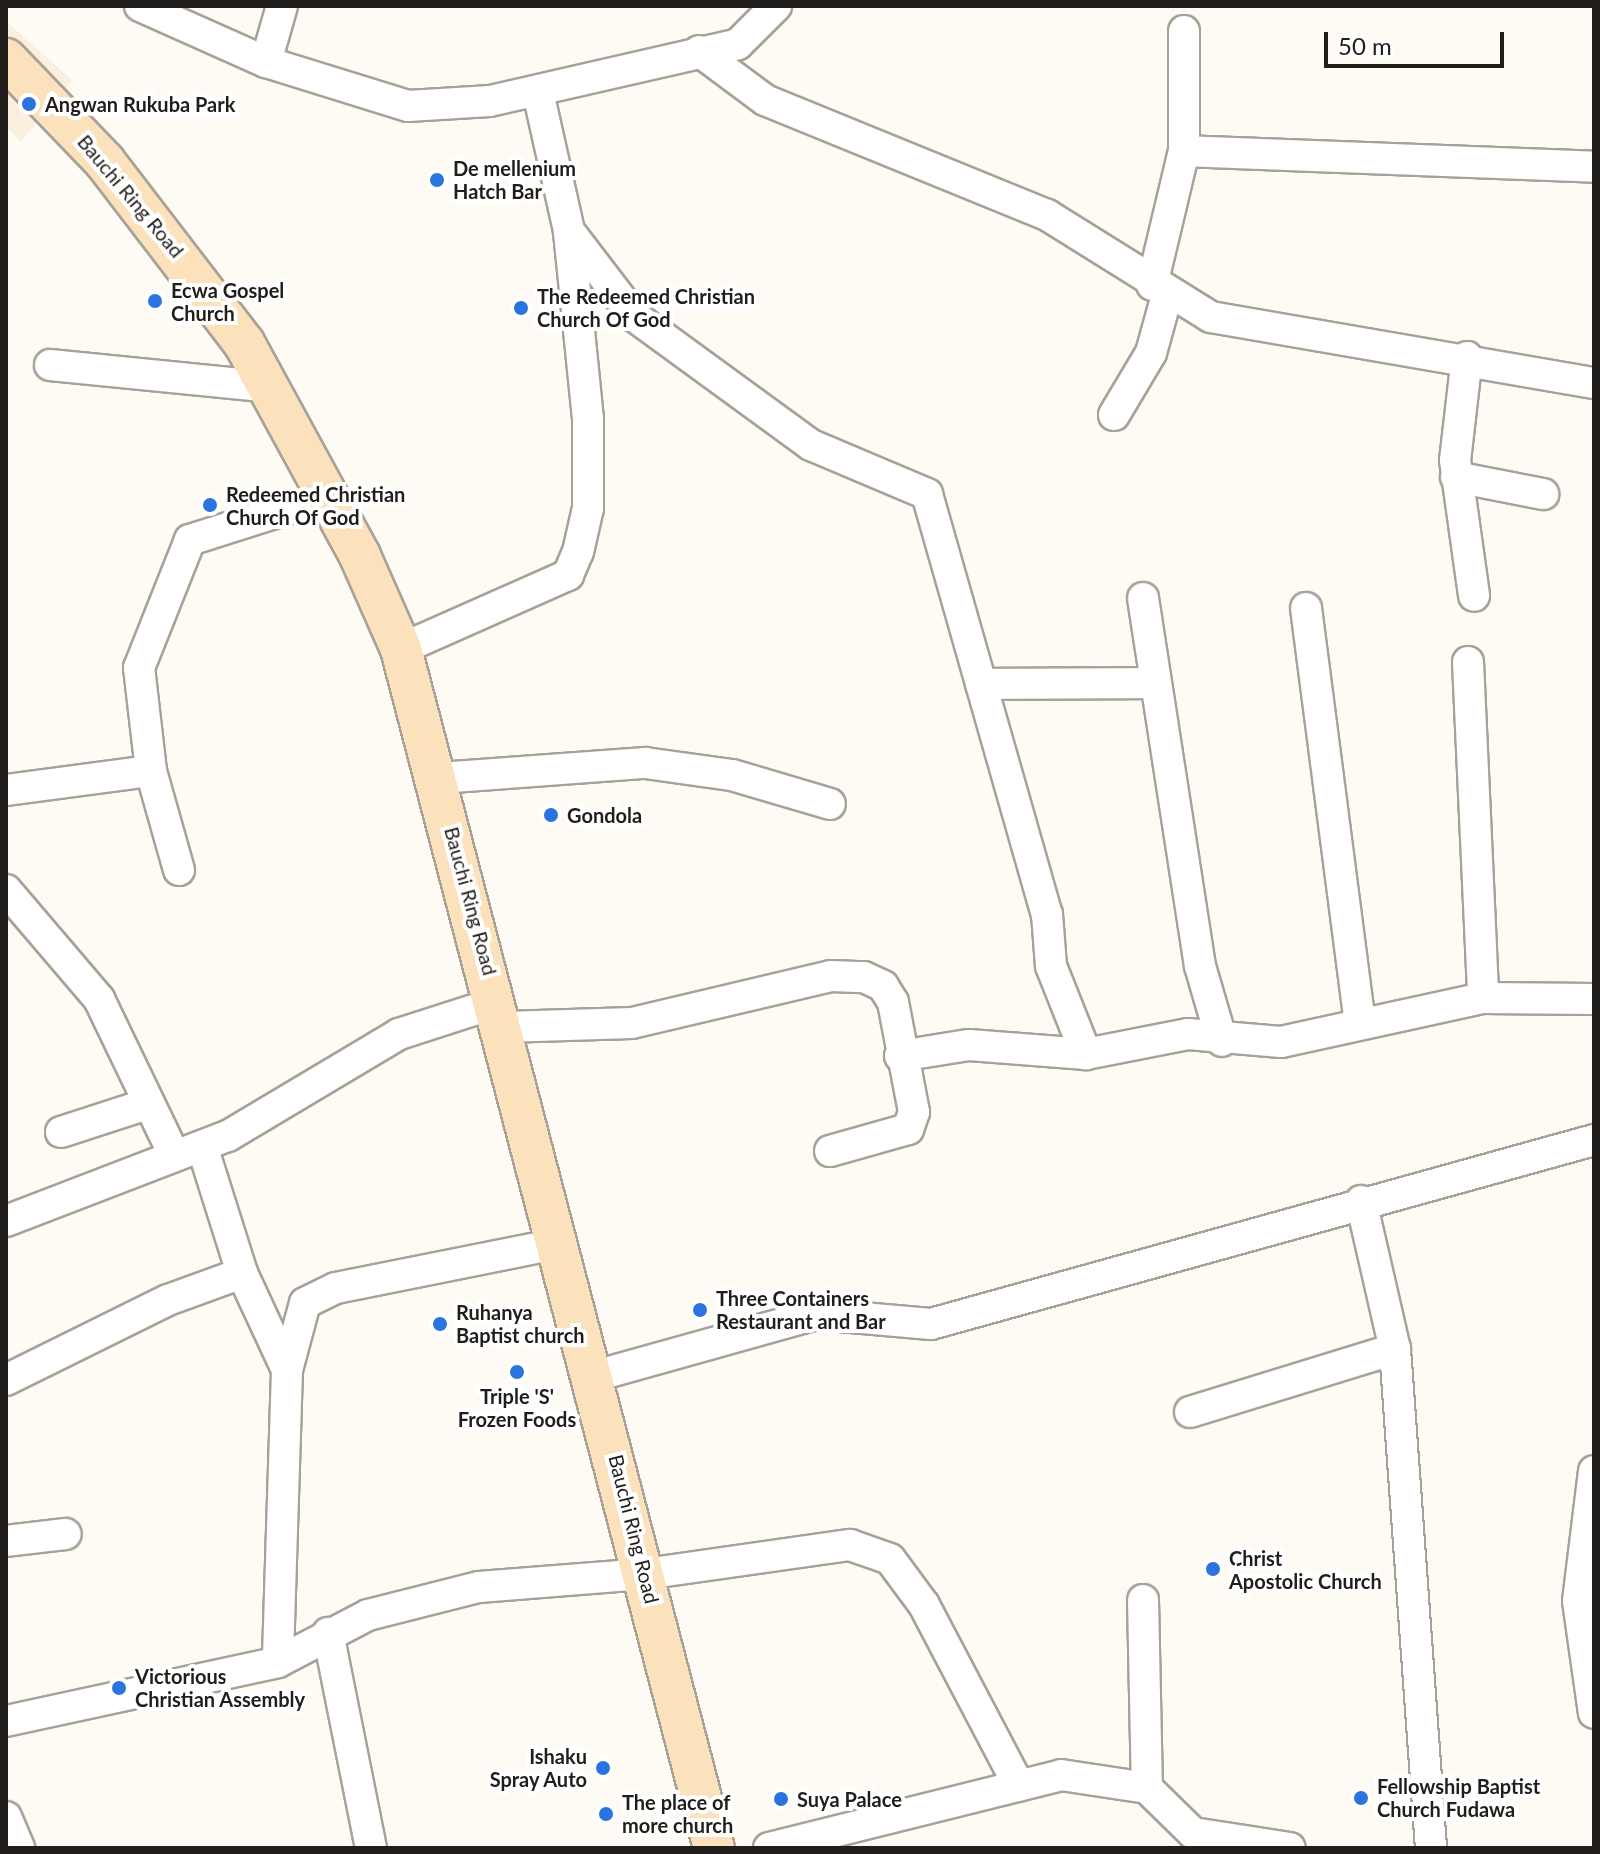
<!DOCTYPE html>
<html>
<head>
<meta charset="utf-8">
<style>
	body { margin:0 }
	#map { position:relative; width:1600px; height:1854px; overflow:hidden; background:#fefaf4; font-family:Lato,sans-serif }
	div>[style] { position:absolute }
	.built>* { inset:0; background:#fbf0df }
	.roads { filter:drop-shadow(2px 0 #a7a198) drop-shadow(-2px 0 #a7a198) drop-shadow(0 2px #a7a198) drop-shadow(0 -2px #a7a198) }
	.minor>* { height:30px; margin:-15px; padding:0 15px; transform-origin:15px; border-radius:15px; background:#fff }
	.major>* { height:40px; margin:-20px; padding:0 20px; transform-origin:20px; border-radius:20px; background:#fbe2bc }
	.dots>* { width:22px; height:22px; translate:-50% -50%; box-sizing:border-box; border:4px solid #fff; border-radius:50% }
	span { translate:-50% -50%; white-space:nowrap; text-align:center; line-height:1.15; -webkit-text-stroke:8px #fff; paint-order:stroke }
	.poi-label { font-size:20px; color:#201d1a; font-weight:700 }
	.left { translate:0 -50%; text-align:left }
	.right { translate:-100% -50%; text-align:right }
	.street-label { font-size:20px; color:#201d1a }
	.frame { position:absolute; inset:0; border:8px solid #201d1a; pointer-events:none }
	.scale { position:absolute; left:1324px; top:32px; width:180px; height:36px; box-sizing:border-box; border:4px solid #201d1a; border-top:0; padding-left:10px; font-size:24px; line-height:28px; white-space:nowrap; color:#201d1a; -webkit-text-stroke:6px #fff; paint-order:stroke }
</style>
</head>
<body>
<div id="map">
	<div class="built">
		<div style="clip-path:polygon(6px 21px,72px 80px,21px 142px,6px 127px)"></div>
	</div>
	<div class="roads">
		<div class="minor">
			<div style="left:140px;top:6px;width:138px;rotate:24deg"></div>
			<div style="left:266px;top:62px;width:149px;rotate:17.2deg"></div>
			<div style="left:408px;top:106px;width:82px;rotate:-3.5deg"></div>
			<div style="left:490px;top:101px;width:254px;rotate:-12.9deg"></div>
			<div style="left:738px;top:44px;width:54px;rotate:-45deg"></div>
			<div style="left:699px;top:51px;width:82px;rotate:36.6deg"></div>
			<div style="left:765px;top:100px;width:305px;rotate:22.2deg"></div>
			<div style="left:1047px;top:215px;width:193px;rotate:31.9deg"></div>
			<div style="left:1211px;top:317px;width:389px;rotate:9.8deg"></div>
			<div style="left:266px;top:62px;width:58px;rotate:-74.1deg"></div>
			<div style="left:538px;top:92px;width:142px;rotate:77.4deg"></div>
			<div style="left:569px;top:231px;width:107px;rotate:52.6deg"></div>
			<div style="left:634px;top:316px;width:219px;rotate:36.1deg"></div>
			<div style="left:811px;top:445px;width:126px;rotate:22.9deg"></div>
			<div style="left:927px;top:494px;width:437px;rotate:74.1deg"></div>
			<div style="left:1047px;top:914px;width:52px;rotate:85.6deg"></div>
			<div style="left:1051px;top:966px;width:95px;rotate:68.3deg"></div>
			<div style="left:1184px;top:151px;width:410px;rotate:2.2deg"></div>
			<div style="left:1152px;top:285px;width:138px;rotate:-76.6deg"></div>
			<div style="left:1184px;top:151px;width:120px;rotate:-90deg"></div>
			<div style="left:1467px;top:357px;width:104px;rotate:96.6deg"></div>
			<div style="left:1455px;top:460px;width:137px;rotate:82deg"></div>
			<div style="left:50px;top:365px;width:221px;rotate:5.7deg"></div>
			<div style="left:1114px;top:415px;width:72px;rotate:-59.2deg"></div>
			<div style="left:1151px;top:353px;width:60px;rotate:-74.6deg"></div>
			<div style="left:1456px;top:477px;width:89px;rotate:11.1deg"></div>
			<div style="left:1143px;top:598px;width:372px;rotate:81.2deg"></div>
			<div style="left:1200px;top:966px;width:78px;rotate:73.7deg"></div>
			<div style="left:1306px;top:608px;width:417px;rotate:82.6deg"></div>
			<div style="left:401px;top:649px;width:183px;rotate:-23.9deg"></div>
			<div style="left:568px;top:575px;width:25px;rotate:-67deg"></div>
			<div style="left:578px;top:552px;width:45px;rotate:-77.2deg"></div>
			<div style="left:588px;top:508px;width:89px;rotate:-90deg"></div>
			<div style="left:588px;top:419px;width:189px;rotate:-95.8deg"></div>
			<div style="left:1468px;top:662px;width:336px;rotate:87.4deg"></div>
			<div style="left:981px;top:684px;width:173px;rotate:-0.3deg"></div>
			<div style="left:439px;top:778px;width:207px;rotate:-4.2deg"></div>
			<div style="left:645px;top:763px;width:88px;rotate:7.9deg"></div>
			<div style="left:732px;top:775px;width:102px;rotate:16.5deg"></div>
			<div style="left:6px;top:790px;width:146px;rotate:-7.5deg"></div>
			<div style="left:179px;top:870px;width:103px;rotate:-105.8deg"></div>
			<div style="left:151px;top:771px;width:104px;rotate:-96.6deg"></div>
			<div style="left:139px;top:668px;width:138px;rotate:-68.3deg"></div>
			<div style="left:190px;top:540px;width:145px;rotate:-17.7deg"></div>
			<div style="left:6px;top:890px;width:143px;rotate:49.5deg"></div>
			<div style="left:99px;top:999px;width:171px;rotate:64.3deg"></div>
			<div style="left:504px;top:1027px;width:128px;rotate:-1.8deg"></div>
			<div style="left:632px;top:1023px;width:204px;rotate:-13.3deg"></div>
			<div style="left:831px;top:976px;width:33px;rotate:2deg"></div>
			<div style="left:864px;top:977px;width:21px;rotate:25deg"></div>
			<div style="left:883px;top:986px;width:19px;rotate:58deg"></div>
			<div style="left:893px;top:1002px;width:112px;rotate:79.2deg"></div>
			<div style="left:914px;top:1112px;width:18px;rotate:109deg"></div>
			<div style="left:908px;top:1129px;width:81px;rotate:164.2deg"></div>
			<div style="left:900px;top:1056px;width:70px;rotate:-9.1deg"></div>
			<div style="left:969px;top:1045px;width:117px;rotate:4.4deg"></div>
			<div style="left:1086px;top:1054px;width:104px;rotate:-11.1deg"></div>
			<div style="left:1188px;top:1034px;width:93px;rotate:4.9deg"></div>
			<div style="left:1281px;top:1042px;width:207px;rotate:-12.3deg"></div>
			<div style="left:1483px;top:998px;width:111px;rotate:0.5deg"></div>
			<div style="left:61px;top:1132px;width:90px;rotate:-18deg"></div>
			<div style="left:202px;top:1146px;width:133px;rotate:72.5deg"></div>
			<div style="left:242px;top:1273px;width:107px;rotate:65.1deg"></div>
			<div style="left:287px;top:1370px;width:292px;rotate:91.8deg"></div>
			<div style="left:1361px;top:1201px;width:152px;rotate:77.1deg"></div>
			<div style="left:1395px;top:1349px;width:500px;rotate:85.87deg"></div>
			<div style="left:6px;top:1221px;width:238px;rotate:-21deg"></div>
			<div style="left:228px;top:1136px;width:199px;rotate:-30.8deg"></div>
			<div style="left:399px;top:1034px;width:104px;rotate:-17.9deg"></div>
			<div style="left:287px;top:1370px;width:69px;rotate:-75deg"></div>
			<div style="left:305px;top:1303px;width:34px;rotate:-26deg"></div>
			<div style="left:336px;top:1288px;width:229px;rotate:-11.3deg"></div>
			<div style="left:595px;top:1376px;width:230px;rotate:-15.6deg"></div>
			<div style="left:817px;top:1314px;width:114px;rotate:5deg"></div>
			<div style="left:931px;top:1324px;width:688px;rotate:-15.51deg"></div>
			<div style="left:6px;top:1380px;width:181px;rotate:-26.3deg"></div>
			<div style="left:168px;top:1300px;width:79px;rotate:-20deg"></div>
			<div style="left:1190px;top:1412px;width:214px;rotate:-17.1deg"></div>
			<div style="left:1594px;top:1471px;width:131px;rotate:97deg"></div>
			<div style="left:1578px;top:1601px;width:113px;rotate:81.9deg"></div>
			<div style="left:6px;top:1541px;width:60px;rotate:-6.7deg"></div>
			<div style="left:1143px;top:1600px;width:188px;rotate:88.8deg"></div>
			<div style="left:328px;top:1633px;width:219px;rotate:78.7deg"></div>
			<div style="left:6px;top:1721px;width:278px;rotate:-12.2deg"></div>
			<div style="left:278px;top:1662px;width:102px;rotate:-27.6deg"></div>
			<div style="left:368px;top:1615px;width:114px;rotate:-14.2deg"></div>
			<div style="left:479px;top:1587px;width:167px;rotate:-4.5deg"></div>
			<div style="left:645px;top:1574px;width:207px;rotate:-8.1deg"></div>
			<div style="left:850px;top:1545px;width:42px;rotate:19.3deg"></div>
			<div style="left:890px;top:1559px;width:57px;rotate:53.5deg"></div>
			<div style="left:924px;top:1605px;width:204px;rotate:62.3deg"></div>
			<div style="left:6px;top:1817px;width:34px;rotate:67deg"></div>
			<div style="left:769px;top:1848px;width:301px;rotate:-14deg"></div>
			<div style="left:1061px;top:1775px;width:87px;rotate:8.6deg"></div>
			<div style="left:1147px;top:1788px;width:64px;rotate:44.4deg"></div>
			<div style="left:1193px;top:1833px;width:98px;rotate:8.8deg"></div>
		</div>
		<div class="major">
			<div style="left:6px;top:59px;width:143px;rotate:46.1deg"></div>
			<div style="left:105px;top:162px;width:228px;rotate:52.5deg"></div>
			<div style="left:244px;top:343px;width:243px;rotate:61.4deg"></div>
			<div style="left:360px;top:556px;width:102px;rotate:66.2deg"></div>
			<div style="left:401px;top:649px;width:1239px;rotate:75.37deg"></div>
		</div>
	</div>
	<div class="dots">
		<div style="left:29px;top:104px;background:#2b74e0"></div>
		<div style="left:437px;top:180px;background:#2b74e0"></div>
		<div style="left:155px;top:301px;background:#2b74e0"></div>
		<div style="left:521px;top:308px;background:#2b74e0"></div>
		<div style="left:210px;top:505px;background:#2b74e0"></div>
		<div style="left:551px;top:815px;background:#2b74e0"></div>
		<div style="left:700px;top:1310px;background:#2b74e0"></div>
		<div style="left:440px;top:1324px;background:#2b74e0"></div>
		<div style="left:517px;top:1372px;background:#2b74e0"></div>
		<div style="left:1213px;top:1569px;background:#2b74e0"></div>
		<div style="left:119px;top:1688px;background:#2b74e0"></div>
		<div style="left:603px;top:1768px;background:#2b74e0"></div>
		<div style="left:1361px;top:1798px;background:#2b74e0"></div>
		<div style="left:781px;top:1799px;background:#2b74e0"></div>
		<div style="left:606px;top:1814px;background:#2b74e0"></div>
	</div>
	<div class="poi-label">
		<span class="left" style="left:45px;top:104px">Angwan Rukuba Park</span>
		<span class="left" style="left:453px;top:180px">De mellenium<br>Hatch Bar</span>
		<span class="left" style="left:171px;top:302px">Ecwa Gospel<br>Church</span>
		<span class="left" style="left:537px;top:308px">The Redeemed Christian<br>Church Of God</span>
		<span class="left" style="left:226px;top:506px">Redeemed Christian<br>Church Of God</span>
		<span class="left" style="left:567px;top:815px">Gondola</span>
		<span class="left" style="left:716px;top:1310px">Three Containers<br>Restaurant and Bar</span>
		<span class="left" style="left:456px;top:1324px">Ruhanya<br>Baptist church</span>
		<span style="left:517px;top:1408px">Triple 'S'<br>Frozen Foods</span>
		<span class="left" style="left:1229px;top:1570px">Christ<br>Apostolic Church</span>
		<span class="left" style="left:135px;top:1688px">Victorious<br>Christian Assembly</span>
		<span class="right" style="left:587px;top:1768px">Ishaku<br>Spray Auto</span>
		<span class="left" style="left:1377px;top:1798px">Fellowship Baptist<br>Church Fudawa</span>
		<span class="left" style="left:797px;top:1799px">Suya Palace</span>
		<span class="left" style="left:622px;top:1814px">The place of<br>more church</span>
	</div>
	<div class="street-label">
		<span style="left:131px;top:196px;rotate:50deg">Bauchi Ring Road</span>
		<span style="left:471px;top:901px;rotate:75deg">Bauchi Ring Road</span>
		<span style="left:634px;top:1529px;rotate:76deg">Bauchi Ring Road</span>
	</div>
	<div class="frame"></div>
	<div class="scale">50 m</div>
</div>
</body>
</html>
